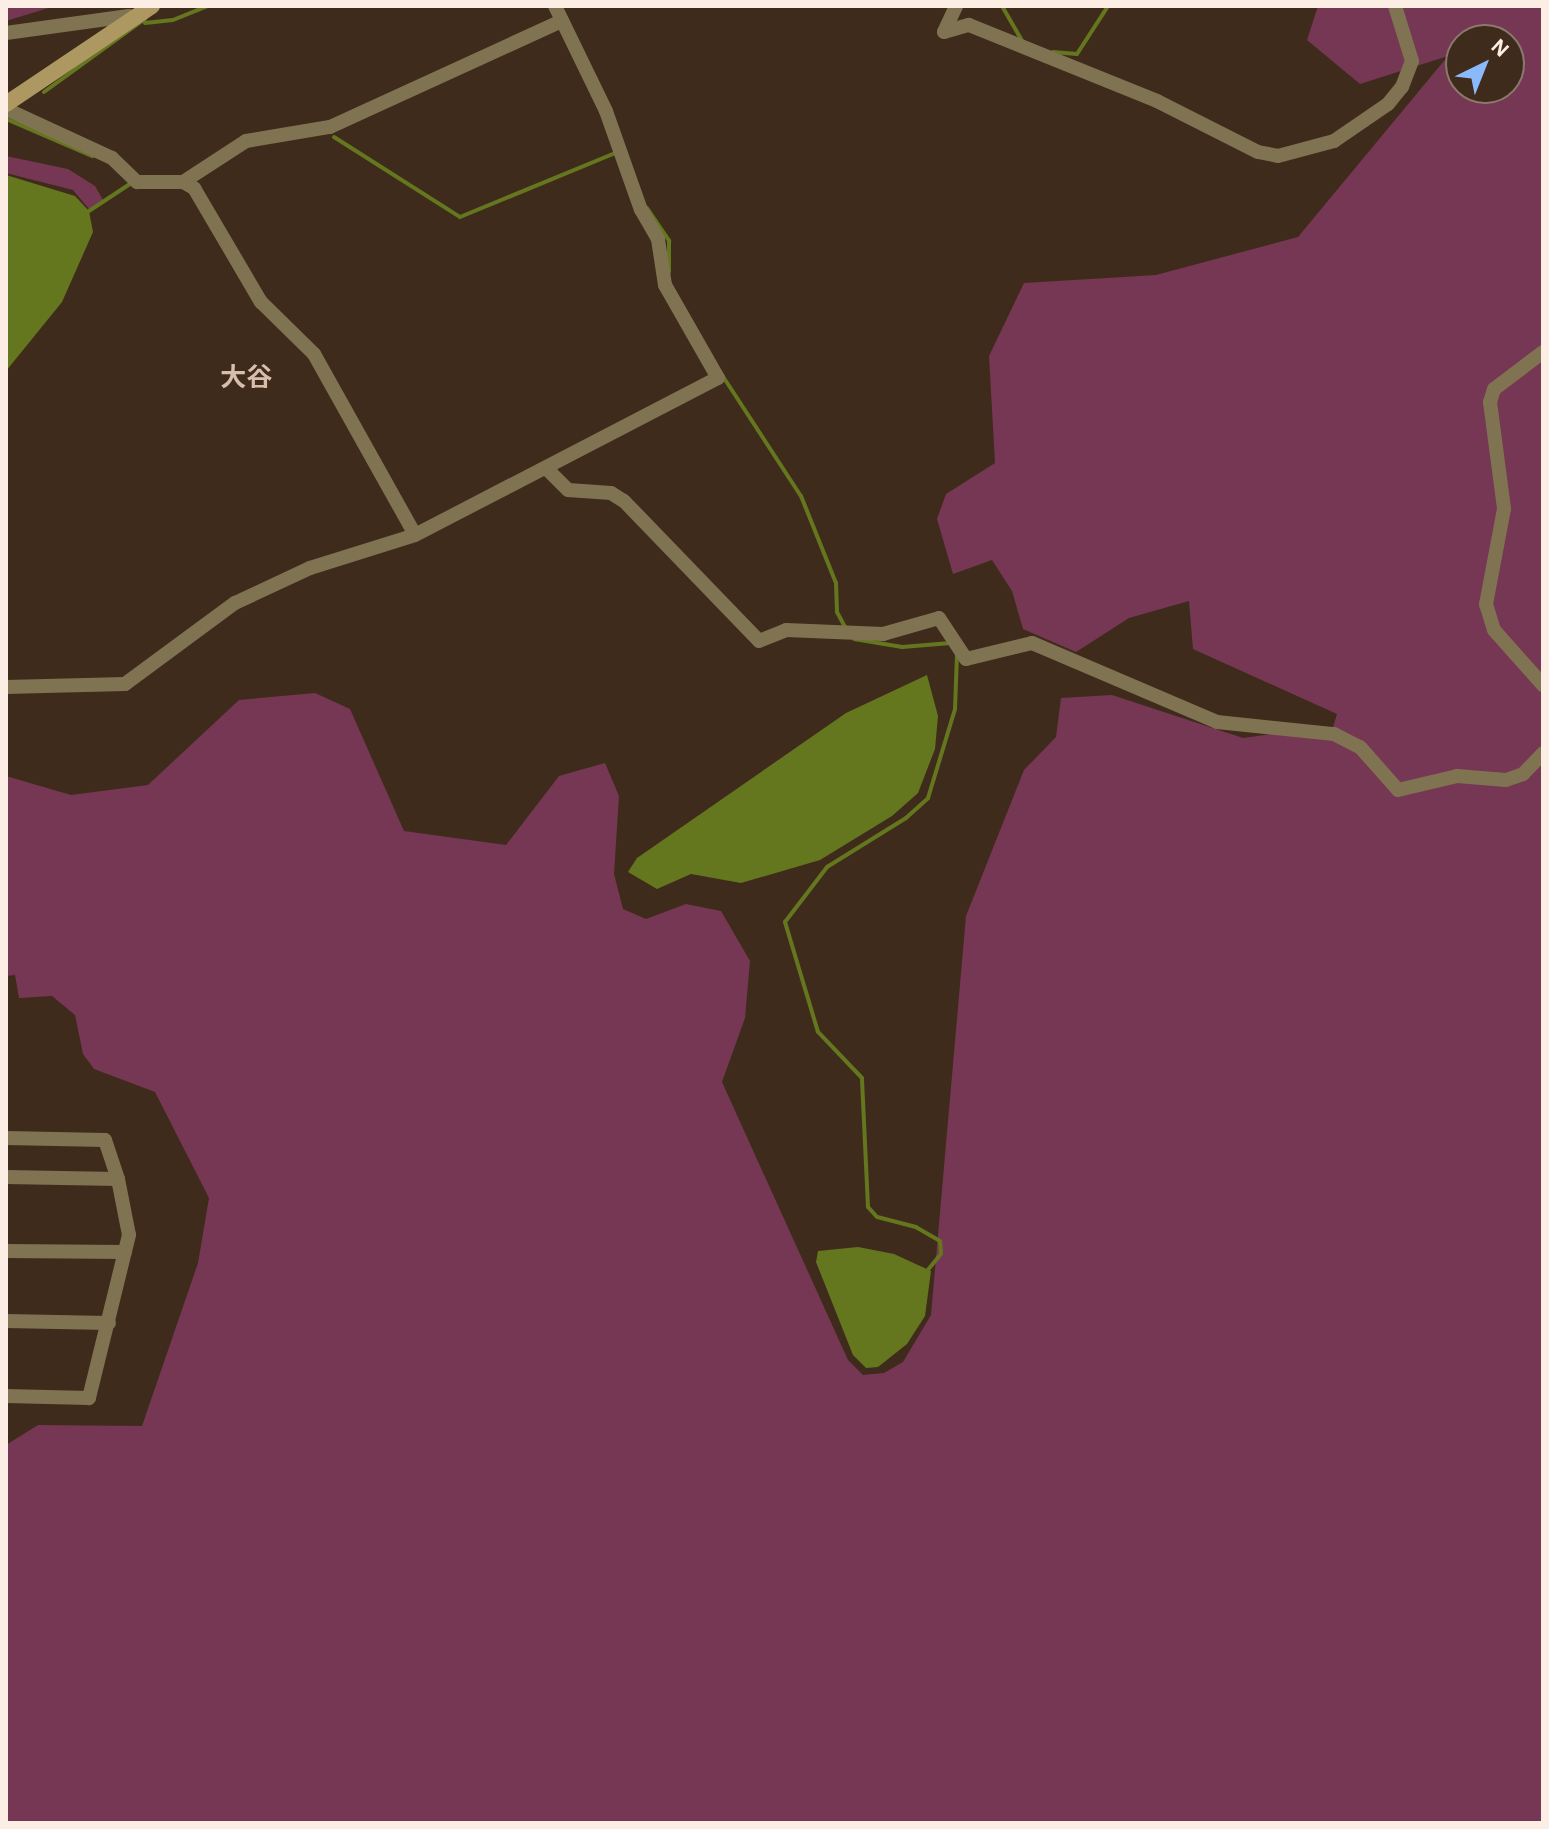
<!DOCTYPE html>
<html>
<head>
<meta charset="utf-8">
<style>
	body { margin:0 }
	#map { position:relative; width:1549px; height:1829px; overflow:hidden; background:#3f2b1b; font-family:"Alegreya Sans","Noto Sans JP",sans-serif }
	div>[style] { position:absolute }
	.green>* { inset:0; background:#753753 }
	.water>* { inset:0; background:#64771f }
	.stream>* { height:4px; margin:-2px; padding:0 2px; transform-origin:2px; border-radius:2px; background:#64771f }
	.minor>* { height:14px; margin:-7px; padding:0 7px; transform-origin:7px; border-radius:7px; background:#807351 }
	.secondary>* { height:16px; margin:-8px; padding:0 8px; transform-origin:8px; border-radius:8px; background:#ad9861 }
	span { translate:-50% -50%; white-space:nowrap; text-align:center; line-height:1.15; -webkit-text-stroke:8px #3f2b1b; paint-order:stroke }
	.neighbourhood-label { font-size:26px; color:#d8bdab; font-weight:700 }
	.frame { position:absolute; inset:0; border:8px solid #fceee4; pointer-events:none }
	.north { position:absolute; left:1445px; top:24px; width:80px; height:80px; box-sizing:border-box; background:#3f2b1b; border:2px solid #8b796b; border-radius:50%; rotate:43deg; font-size:22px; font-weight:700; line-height:32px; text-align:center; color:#fceee4 }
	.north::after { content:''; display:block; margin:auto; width:28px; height:36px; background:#8abafc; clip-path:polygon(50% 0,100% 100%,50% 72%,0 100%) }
</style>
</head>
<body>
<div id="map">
	<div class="green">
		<div style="clip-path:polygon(6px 6px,55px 6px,6px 21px)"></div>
		<div style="clip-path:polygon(evenodd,1318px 6px,1543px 6px,1543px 1823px,6px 1823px,6px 1445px,38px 1425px,142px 1426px,198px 1263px,209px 1198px,155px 1092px,94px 1069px,83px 1054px,75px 1015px,52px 996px,19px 998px,15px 975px,6px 976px,6px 776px,71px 795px,148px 785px,239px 700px,315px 693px,350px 709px,404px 831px,506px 845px,559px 776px,605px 763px,619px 796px,614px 874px,623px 909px,646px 919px,686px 904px,721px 911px,750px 961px,745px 1018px,722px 1082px,848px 1360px,863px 1375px,884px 1373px,903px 1362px,931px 1315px,966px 916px,1024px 770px,1056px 737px,1061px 698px,1112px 695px,1243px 738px,1279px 733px,1329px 740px,1337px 714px,1193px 649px,1189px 601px,1129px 618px,1076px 652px,1023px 629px,1012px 591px,992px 560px,953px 574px,937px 519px,946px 494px,995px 463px,989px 356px,1024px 283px,1156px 275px,1298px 237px,1448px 56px,1360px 84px,1307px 40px,1318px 6px,1461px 40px,1509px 40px,1509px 88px,1461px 88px,1461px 40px)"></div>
		<div style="clip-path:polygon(6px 156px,68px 169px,95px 186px,103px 200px,89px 209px,73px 190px,6px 173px)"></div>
	</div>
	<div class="water">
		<div style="clip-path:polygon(6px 175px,75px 196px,89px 211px,93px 232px,62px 302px,6px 371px)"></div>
		<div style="clip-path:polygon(927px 675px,938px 716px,935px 749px,918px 793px,892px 816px,820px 860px,741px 883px,691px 874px,657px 889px,628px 872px,637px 858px,846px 713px)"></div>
		<div style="clip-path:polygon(858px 1247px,894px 1254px,931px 1271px,925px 1316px,907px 1344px,878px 1367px,866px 1368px,853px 1355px,816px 1262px,818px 1251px)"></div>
	</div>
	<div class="stream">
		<div style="left:1002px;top:6px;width:39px;rotate:60deg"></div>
		<div style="left:145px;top:23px;width:28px;rotate:-6deg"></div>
		<div style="left:173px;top:20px;width:37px;rotate:-22deg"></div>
		<div style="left:1053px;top:52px;width:24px;rotate:5deg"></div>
		<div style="left:1077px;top:54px;width:57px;rotate:-57.1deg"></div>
		<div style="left:44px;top:92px;width:125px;rotate:-35.9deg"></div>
		<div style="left:6px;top:119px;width:94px;rotate:23.3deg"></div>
		<div style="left:334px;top:137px;width:149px;rotate:32.4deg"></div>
		<div style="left:460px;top:217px;width:168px;rotate:-22.4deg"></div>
		<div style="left:647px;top:208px;width:40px;rotate:56deg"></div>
		<div style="left:669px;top:241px;width:31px;rotate:90deg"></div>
		<div style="left:89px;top:211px;width:49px;rotate:-33.4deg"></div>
		<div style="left:722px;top:375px;width:145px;rotate:56.9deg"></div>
		<div style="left:801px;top:496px;width:94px;rotate:68.1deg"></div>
		<div style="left:836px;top:583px;width:29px;rotate:88deg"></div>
		<div style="left:837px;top:612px;width:19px;rotate:62deg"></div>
		<div style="left:854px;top:639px;width:49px;rotate:9.5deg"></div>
		<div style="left:902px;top:647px;width:49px;rotate:-4.7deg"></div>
		<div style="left:927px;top:1271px;width:22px;rotate:-51deg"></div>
		<div style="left:941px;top:1254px;width:13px;rotate:-94deg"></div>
		<div style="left:940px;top:1241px;width:28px;rotate:-150deg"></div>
		<div style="left:916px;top:1227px;width:40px;rotate:-165.6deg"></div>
		<div style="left:877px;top:1217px;width:13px;rotate:-132deg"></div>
		<div style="left:868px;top:1207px;width:129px;rotate:-92.7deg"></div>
		<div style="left:862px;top:1078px;width:64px;rotate:-133.7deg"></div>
		<div style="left:818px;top:1032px;width:115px;rotate:-106.7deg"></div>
		<div style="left:785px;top:922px;width:69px;rotate:-52.6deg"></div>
		<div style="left:827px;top:867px;width:93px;rotate:-31.8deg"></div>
		<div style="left:906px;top:818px;width:30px;rotate:-42deg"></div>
		<div style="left:928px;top:798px;width:93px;rotate:-73.1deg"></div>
		<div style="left:955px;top:709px;width:55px;rotate:-87.9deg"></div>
	</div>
	<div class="minor">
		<div style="left:944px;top:32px;width:26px;rotate:-16deg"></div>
		<div style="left:969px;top:25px;width:203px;rotate:22deg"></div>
		<div style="left:1157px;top:101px;width:113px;rotate:26.8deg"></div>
		<div style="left:1258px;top:152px;width:20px;rotate:11deg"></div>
		<div style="left:1278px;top:156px;width:58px;rotate:-15deg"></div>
		<div style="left:1334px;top:141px;width:65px;rotate:-34.4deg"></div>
		<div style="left:1388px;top:104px;width:22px;rotate:-51deg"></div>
		<div style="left:1402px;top:87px;width:28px;rotate:-69deg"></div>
		<div style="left:1412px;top:61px;width:58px;rotate:-107.2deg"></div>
		<div style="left:944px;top:32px;width:29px;rotate:-65deg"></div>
		<div style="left:6px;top:33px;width:124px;rotate:-7.9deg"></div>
		<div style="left:6px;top:109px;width:117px;rotate:24.8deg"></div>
		<div style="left:112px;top:158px;width:35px;rotate:44deg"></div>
		<div style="left:137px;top:182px;width:46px"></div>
		<div style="left:183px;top:182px;width:13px;rotate:29deg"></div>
		<div style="left:194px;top:188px;width:132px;rotate:59.6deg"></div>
		<div style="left:261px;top:302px;width:74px;rotate:44.5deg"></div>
		<div style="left:314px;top:354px;width:207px;rotate:60.8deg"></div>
		<div style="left:183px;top:182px;width:75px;rotate:-33.1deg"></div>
		<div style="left:246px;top:141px;width:85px;rotate:-9.5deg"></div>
		<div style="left:330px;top:127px;width:255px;rotate:-24.6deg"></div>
		<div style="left:1543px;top:352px;width:61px;rotate:142.9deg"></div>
		<div style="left:1494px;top:389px;width:14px;rotate:107deg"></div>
		<div style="left:1490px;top:402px;width:108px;rotate:82.5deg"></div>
		<div style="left:1504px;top:509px;width:97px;rotate:100.7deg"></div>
		<div style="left:1486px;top:604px;width:27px;rotate:73deg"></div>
		<div style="left:1494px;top:630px;width:74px;rotate:48.3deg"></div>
		<div style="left:548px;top:470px;width:28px;rotate:45deg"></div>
		<div style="left:568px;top:490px;width:43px;rotate:4deg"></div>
		<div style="left:611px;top:493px;width:15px;rotate:32deg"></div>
		<div style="left:624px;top:501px;width:194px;rotate:46deg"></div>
		<div style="left:759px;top:641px;width:29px;rotate:-22deg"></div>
		<div style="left:786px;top:630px;width:97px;rotate:2.4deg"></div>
		<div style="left:883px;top:634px;width:58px;rotate:-15.9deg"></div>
		<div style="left:939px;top:618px;width:49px;rotate:56.6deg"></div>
		<div style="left:966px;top:659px;width:68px;rotate:-13.6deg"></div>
		<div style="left:1032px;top:643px;width:201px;rotate:23.1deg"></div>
		<div style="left:1217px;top:722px;width:118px;rotate:5.9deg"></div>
		<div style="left:1334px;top:734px;width:29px;rotate:27deg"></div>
		<div style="left:1360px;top:747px;width:57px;rotate:48.5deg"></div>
		<div style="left:1398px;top:790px;width:61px;rotate:-13.3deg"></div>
		<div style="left:1457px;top:776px;width:49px;rotate:4.7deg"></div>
		<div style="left:1506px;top:780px;width:18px;rotate:-19deg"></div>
		<div style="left:1523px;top:774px;width:29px;rotate:-46deg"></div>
		<div style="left:6px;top:687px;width:119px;rotate:-1.4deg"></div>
		<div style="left:125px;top:684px;width:137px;rotate:-36.4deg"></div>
		<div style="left:235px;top:603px;width:83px;rotate:-25deg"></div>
		<div style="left:310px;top:568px;width:110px;rotate:-17.4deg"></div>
		<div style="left:415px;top:535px;width:341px;rotate:-27.4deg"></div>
		<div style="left:718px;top:378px;width:107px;rotate:-119.7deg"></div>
		<div style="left:665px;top:285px;width:47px;rotate:-98.7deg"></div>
		<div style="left:658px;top:239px;width:34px;rotate:-120deg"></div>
		<div style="left:641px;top:210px;width:105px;rotate:-109.5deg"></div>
		<div style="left:606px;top:111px;width:117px;rotate:-115.9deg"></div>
		<div style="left:6px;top:1138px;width:99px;rotate:1.2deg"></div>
		<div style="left:105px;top:1140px;width:41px;rotate:71.6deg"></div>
		<div style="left:6px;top:1177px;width:112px;rotate:1deg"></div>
		<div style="left:118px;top:1179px;width:57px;rotate:78.9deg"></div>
		<div style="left:129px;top:1235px;width:168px;rotate:103.8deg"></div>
		<div style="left:89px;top:1398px;width:83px;rotate:-178.6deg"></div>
		<div style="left:6px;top:1251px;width:119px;rotate:0.5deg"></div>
		<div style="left:6px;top:1321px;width:103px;rotate:1.1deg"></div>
	</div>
	<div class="secondary">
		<div style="left:6px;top:104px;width:176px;rotate:-33.9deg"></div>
	</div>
	<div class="neighbourhood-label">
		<span style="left:246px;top:379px">大谷</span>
	</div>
	<div class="frame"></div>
	<div class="north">N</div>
</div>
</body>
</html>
